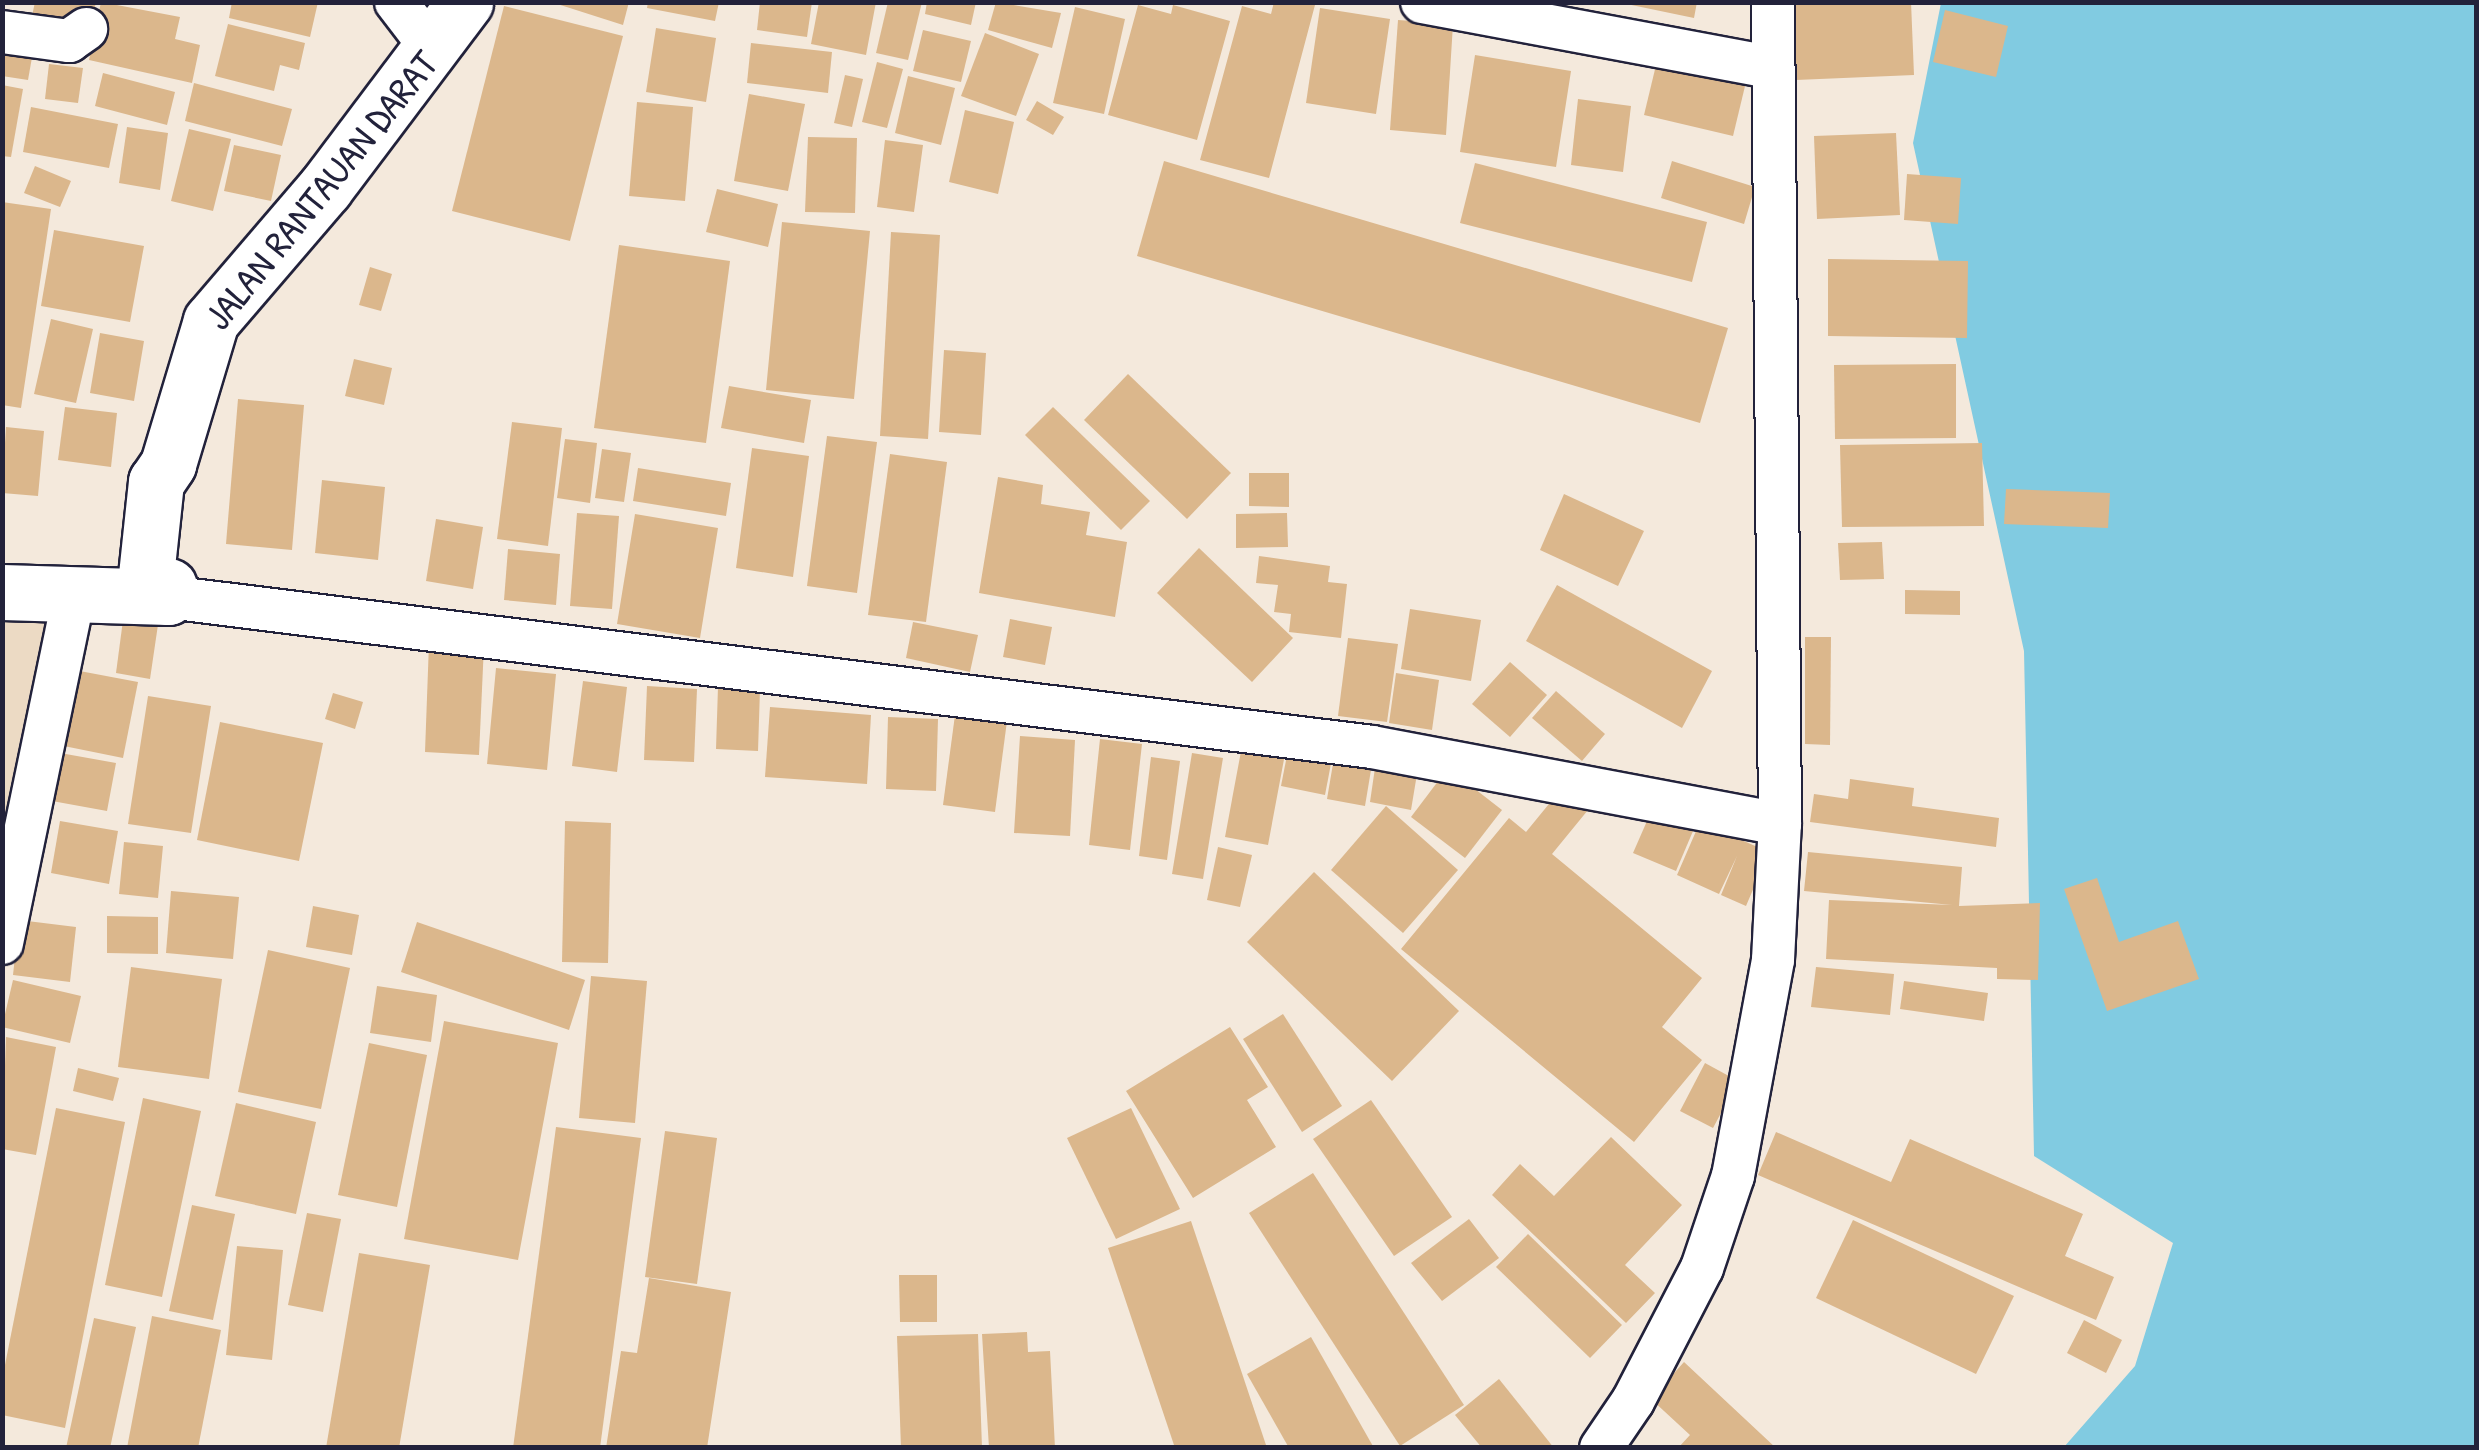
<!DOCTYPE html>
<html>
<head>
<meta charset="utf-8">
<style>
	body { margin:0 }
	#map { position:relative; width:2479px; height:1450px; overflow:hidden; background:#f4e9dc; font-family:"Patrick Hand",sans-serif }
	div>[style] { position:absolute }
	.built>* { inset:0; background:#ecdac4 }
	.water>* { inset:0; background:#81cbe1 }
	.building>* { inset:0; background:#dbb78c }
	.roads { filter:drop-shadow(2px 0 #22223b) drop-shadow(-2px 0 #22223b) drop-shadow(0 2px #22223b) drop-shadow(0 -2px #22223b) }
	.minor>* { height:42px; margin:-21px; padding:0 21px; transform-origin:21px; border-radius:21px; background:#fff }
	.tertiary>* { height:55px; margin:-27.5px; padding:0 27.5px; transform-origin:27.5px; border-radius:27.5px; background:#fff }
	span { translate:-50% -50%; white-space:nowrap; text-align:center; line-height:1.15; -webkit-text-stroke:8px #fff; paint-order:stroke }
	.street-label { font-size:38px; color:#22223b }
	.frame { position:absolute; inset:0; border:5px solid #22223b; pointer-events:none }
</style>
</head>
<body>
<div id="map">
	<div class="built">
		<div style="clip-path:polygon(3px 610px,55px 619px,3px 889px)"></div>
	</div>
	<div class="water">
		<div style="clip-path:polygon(1941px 3px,2476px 3px,2476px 1447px,2064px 1447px,2135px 1366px,2173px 1243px,2034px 1156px,2024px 651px,1913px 143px)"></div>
	</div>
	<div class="building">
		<div style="clip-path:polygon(35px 2px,96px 2px,90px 30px,32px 16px)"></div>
		<div style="clip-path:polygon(101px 2px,180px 17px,175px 39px,200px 45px,192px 83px,89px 60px)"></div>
		<div style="clip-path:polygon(232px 2px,318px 2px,310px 37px,229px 18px)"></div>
		<div style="clip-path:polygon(551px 2px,629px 2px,623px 25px)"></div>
		<div style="clip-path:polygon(648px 2px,719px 2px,715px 21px,647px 8px)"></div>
		<div style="clip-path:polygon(760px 2px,812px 2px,807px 37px,757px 30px)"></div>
		<div style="clip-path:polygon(819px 2px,876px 2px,866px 55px,811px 44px)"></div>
		<div style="clip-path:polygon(888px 2px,922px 2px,908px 60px,876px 53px)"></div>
		<div style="clip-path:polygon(927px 2px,976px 2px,971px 25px,925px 14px)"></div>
		<div style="clip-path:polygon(996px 2px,1061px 13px,1052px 48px,988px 30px)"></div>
		<div style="clip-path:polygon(1274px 2px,1315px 5px,1269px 178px,1200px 160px,1242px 6px,1271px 14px)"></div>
		<div style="clip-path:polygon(1617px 2px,1697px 2px,1694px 18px)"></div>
		<div style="clip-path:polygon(1793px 2px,1911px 2px,1914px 75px,1796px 80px)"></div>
		<div style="clip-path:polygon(1138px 5px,1171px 14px,1173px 5px,1230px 21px,1197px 140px,1108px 115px)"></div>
		<div style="clip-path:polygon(504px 6px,623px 36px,570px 241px,452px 211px)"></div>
		<div style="clip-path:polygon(1075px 7px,1125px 19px,1104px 114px,1053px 103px)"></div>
		<div style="clip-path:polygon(1320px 8px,1390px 19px,1376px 114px,1306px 103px)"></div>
		<div style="clip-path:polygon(1945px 10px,2008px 26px,1996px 77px,1933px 62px)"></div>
		<div style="clip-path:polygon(1398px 20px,1453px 24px,1446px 135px,1390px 130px)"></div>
		<div style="clip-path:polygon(228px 24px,305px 43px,299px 70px,280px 65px,274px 91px,215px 76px)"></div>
		<div style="clip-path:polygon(656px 28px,716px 38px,706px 102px,646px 92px)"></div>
		<div style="clip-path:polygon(923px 30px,971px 41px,961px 82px,913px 71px)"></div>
		<div style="clip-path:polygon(985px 33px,1039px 54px,1016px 116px,961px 96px)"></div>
		<div style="clip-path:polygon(2px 40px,34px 46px,28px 80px,2px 76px)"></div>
		<div style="clip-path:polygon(751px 43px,832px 52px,828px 93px,747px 83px)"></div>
		<div style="clip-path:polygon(1475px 55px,1571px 71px,1556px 167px,1460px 152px)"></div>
		<div style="clip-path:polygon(1657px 61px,1746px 82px,1733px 136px,1644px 115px)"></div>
		<div style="clip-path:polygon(877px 62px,903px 69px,887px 128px,862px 122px)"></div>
		<div style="clip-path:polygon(49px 64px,83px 68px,78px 103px,45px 99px)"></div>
		<div style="clip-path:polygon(103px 73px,175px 92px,167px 125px,95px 106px)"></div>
		<div style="clip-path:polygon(845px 75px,863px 79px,852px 127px,834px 123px)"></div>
		<div style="clip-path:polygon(908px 76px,955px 88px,941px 145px,895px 133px)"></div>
		<div style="clip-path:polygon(194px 83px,292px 109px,282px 146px,185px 121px)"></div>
		<div style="clip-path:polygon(2px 85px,23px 89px,11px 157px,2px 156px)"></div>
		<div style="clip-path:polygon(749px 94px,805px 104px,788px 191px,734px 181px)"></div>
		<div style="clip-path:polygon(1578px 99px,1631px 106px,1623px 172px,1571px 165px)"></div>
		<div style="clip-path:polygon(1037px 101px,1064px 117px,1053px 135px,1026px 120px)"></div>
		<div style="clip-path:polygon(637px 102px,693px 107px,685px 201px,629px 196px)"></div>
		<div style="clip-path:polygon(31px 107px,118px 124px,109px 168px,23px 152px)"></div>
		<div style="clip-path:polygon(965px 110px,1014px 122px,998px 194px,949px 182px)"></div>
		<div style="clip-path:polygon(127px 127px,168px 133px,160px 190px,119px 183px)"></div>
		<div style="clip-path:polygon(189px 129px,231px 139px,213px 211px,171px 201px)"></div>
		<div style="clip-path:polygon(1896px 133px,1900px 215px,1817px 219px,1814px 136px)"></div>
		<div style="clip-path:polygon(808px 137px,857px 138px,855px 213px,805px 212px)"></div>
		<div style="clip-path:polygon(885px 140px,923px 145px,914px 212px,877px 207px)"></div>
		<div style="clip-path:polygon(234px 145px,281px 155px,271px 201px,224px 191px)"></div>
		<div style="clip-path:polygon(1164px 161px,1728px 328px,1700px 423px,1137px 256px)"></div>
		<div style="clip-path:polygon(1672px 161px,1755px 187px,1744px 224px,1661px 198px)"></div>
		<div style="clip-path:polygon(1475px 163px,1707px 222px,1692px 282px,1460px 223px)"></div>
		<div style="clip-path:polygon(35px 166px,71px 181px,60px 207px,24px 193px)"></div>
		<div style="clip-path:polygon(1907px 174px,1961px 178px,1958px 224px,1904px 220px)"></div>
		<div style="clip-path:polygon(717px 189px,778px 204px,768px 247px,706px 232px)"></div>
		<div style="clip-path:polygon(2px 202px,51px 209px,21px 408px,2px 405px)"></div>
		<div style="clip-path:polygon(782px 222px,870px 231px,854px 399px,766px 390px)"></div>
		<div style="clip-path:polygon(54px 230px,144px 246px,130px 322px,41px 306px)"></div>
		<div style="clip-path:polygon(891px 232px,940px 235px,928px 439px,880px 436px)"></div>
		<div style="clip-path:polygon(619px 245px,730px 261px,706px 443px,594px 428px)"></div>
		<div style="clip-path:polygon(1828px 259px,1968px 261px,1967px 338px,1828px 336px)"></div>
		<div style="clip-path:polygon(370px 267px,392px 274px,381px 311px,359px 305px)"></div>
		<div style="clip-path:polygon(51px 319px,93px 329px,76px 403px,34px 394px)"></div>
		<div style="clip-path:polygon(100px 333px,144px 341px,134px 401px,90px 393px)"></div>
		<div style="clip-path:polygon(944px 350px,986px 353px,981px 435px,939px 432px)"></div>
		<div style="clip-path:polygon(354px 359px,392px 368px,384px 405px,345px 396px)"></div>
		<div style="clip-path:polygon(1956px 364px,1956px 438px,1835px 439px,1834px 365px)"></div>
		<div style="clip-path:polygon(1128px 374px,1231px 473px,1187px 519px,1084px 420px)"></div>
		<div style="clip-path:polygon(729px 386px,811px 400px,804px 443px,721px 428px)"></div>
		<div style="clip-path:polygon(238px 399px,304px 405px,292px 550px,226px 544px)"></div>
		<div style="clip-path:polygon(65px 407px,117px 413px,111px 467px,58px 460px)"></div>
		<div style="clip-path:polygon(1053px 407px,1150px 501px,1121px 530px,1025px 435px)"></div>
		<div style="clip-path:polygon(512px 422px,562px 428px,548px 546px,497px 539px)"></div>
		<div style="clip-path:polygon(6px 427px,44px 431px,38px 496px,2px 493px)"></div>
		<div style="clip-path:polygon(827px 436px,877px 442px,857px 593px,807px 586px)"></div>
		<div style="clip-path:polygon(565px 439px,597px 443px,590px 503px,557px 498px)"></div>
		<div style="clip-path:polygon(1982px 443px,1984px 526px,1842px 527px,1840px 445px)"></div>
		<div style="clip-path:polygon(752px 448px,809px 456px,793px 577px,736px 568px)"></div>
		<div style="clip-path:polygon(602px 449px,631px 453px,624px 502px,595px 498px)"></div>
		<div style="clip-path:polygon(890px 454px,947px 462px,926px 622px,868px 615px)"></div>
		<div style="clip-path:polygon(638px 468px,731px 483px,726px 516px,633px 501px)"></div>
		<div style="clip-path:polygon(1249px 473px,1289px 473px,1289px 507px,1249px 506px)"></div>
		<div style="clip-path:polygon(998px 477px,1043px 485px,1041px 504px,1090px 512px,1086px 535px,1127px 542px,1115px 617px,979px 593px)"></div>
		<div style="clip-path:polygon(322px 480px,385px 487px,378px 560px,315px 553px)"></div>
		<div style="clip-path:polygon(2006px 489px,2110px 493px,2108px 528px,2004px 524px)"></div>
		<div style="clip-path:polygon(1564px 494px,1644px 531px,1618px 586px,1540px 550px)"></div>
		<div style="clip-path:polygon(577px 513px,619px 516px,612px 609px,570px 606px)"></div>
		<div style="clip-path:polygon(1287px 513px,1288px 547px,1236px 548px,1236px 514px)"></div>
		<div style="clip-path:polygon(635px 514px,718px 528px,700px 638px,617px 624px)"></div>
		<div style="clip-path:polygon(436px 519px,483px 527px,473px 589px,426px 581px)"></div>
		<div style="clip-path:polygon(1882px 542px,1884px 579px,1840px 580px,1838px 543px)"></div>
		<div style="clip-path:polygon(1199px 548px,1293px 638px,1252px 682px,1157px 593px)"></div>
		<div style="clip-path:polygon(508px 549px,560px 554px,556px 605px,504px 600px)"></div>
		<div style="clip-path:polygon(1259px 556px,1330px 566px,1328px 582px,1347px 584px,1341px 638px,1289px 632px,1291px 614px,1274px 612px,1278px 585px,1256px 583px)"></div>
		<div style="clip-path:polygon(1557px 585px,1712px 671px,1682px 728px,1526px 641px)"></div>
		<div style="clip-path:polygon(1905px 590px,1960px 591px,1960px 615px,1905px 614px)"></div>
		<div style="clip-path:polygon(125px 605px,160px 611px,150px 679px,116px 673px)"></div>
		<div style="clip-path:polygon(1410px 609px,1481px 620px,1471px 681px,1401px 669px)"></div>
		<div style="clip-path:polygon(1010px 619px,1052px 627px,1045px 665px,1003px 657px)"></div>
		<div style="clip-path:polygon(913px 622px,978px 635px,970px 672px,906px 658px)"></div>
		<div style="clip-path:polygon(1805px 637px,1831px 637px,1830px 745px,1805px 744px)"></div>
		<div style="clip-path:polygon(1348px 638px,1398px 644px,1387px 722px,1338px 716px)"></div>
		<div style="clip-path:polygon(429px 643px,484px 645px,479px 755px,425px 752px)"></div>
		<div style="clip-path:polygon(1510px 662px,1547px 695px,1510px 737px,1472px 704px)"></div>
		<div style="clip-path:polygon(496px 668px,556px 674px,547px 770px,487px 764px)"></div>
		<div style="clip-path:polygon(69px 669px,138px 682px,123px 758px,54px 744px)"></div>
		<div style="clip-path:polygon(1396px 673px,1439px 680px,1432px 730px,1389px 723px)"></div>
		<div style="clip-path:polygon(583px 681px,627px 687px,617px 772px,572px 766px)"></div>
		<div style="clip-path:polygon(647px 686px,697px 689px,694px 762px,644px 760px)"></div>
		<div style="clip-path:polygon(718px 687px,760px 689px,758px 751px,716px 749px)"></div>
		<div style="clip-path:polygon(1556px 691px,1605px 734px,1582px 761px,1532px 718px)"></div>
		<div style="clip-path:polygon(333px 693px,363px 702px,355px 729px,325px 719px)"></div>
		<div style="clip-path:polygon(148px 696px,211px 706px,191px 833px,128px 824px)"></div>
		<div style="clip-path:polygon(770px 707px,871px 715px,867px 784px,765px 777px)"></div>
		<div style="clip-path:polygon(955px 715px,1007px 721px,995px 812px,943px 805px)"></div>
		<div style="clip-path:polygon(888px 717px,938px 719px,936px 791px,886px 789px)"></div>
		<div style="clip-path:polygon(220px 722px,323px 743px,299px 861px,197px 840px)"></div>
		<div style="clip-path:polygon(1020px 736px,1075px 740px,1070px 836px,1014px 833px)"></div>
		<div style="clip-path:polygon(1100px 739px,1142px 744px,1130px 850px,1089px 845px)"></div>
		<div style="clip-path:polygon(1289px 745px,1333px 753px,1325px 795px,1281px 786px)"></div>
		<div style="clip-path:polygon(1242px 746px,1285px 754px,1268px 845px,1225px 837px)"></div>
		<div style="clip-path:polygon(49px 751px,116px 763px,107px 811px,41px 799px)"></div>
		<div style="clip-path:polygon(1335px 752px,1373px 758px,1365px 806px,1327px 799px)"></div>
		<div style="clip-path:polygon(1192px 753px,1223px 758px,1203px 879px,1172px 874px)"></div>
		<div style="clip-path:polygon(1151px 757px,1180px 761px,1167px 860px,1139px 856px)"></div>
		<div style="clip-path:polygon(1376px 761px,1418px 768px,1411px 810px,1370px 802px)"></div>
		<div style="clip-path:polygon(1448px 768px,1502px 810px,1465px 858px,1411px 817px)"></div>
		<div style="clip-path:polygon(1850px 779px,1914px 788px,1912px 806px,1999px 818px,1996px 847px,1810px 822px,1814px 794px,1848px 799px)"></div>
		<div style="clip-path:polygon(1562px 788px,1588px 810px,1552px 854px,1702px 978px,1662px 1027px,1702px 1060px,1634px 1142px,1401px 949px,1509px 818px,1526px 832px)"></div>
		<div style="clip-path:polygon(1654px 805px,1696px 824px,1676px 871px,1633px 853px)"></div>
		<div style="clip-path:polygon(1386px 806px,1458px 870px,1403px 933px,1331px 870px)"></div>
		<div style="clip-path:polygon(60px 821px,118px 831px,109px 884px,51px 873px)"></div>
		<div style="clip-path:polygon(565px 821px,611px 823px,608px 963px,562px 962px)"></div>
		<div style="clip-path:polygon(1700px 822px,1769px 852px,1746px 906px,1721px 895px,1737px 856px,1719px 894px,1677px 875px)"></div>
		<div style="clip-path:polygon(124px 842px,163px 846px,158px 898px,119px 894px)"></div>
		<div style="clip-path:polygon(1218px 847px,1252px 855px,1240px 907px,1207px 900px)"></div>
		<div style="clip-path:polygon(1808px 852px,1962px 867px,1959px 906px,2040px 903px,2038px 980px,1997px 979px,1997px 968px,1826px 959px,1829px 900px,1952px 905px,1804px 891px)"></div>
		<div style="clip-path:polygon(1314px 872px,1459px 1011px,1392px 1081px,1247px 942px)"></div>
		<div style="clip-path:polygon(2097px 878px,2119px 942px,2178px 921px,2199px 979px,2107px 1011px,2064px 889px)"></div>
		<div style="clip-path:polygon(171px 891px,239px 897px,233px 959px,166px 953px)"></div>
		<div style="clip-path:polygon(313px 906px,359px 915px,352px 955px,306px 947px)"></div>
		<div style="clip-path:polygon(107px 916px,158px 917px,158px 954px,107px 953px)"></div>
		<div style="clip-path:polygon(19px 920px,76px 927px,70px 982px,13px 975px)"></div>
		<div style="clip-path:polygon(417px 922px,585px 980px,569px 1030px,401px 972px)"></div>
		<div style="clip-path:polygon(268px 950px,350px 968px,321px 1109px,238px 1092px)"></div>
		<div style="clip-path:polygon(131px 967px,222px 979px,209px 1079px,118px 1067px)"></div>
		<div style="clip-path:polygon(1816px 967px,1894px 974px,1890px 1015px,1811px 1007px)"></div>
		<div style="clip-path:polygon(591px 976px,647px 981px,635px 1123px,579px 1118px)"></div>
		<div style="clip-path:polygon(13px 980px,81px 996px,70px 1043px,2px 1027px)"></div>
		<div style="clip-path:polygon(1904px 981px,1988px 993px,1984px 1021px,1900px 1009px)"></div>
		<div style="clip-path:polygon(377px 986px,437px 995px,431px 1042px,370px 1033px)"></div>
		<div style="clip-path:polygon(1283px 1014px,1342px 1106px,1302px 1132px,1243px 1039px)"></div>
		<div style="clip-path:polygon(444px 1021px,558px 1043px,518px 1260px,404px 1239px)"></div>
		<div style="clip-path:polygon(1230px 1027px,1268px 1087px,1247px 1100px,1276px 1147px,1193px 1198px,1126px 1091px)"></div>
		<div style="clip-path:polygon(6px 1037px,56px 1047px,36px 1155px,2px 1149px)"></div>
		<div style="clip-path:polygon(369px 1043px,427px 1055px,397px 1207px,338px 1195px)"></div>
		<div style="clip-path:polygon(1705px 1063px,1738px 1081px,1713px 1128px,1680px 1111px)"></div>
		<div style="clip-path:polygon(78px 1068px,119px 1078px,113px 1101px,73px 1091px)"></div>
		<div style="clip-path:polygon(143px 1098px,201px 1111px,162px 1297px,105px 1285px)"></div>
		<div style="clip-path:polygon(1371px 1100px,1452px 1217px,1394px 1256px,1313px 1139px)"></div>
		<div style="clip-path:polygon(236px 1103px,316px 1122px,296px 1214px,215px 1196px)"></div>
		<div style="clip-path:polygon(56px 1108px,125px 1122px,65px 1428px,2px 1415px,2px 1380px)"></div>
		<div style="clip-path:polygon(1131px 1108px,1180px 1209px,1116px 1239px,1067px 1138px)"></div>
		<div style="clip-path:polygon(556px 1127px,641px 1138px,600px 1448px,513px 1448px)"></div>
		<div style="clip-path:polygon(665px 1131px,717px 1138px,697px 1284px,645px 1277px)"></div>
		<div style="clip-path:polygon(1776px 1132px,1891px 1182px,1910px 1139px,2083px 1214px,2065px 1256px,2114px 1277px,2096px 1320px,1758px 1175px)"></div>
		<div style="clip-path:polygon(1611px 1137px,1682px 1205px,1625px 1265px,1655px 1293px,1626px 1323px,1492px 1195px,1520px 1164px,1554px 1196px)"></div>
		<div style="clip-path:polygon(1313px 1173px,1464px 1405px,1400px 1446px,1249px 1213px)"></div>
		<div style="clip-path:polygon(192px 1205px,235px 1214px,213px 1320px,169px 1311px)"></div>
		<div style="clip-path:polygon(307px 1213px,341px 1219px,323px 1312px,288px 1305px)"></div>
		<div style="clip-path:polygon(1469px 1219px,1499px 1258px,1442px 1301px,1411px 1263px)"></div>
		<div style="clip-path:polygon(1853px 1220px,2014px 1296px,1976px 1374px,1816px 1298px)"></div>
		<div style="clip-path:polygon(1191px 1221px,1267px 1448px,1175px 1448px,1108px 1248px)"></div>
		<div style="clip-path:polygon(1528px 1234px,1622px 1325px,1590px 1358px,1496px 1267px)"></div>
		<div style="clip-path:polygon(237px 1246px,283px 1250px,272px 1360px,226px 1355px)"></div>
		<div style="clip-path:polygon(359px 1253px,430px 1265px,399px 1448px,326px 1448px)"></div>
		<div style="clip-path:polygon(899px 1275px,937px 1275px,937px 1322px,900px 1322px)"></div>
		<div style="clip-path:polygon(649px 1278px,731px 1292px,707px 1448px,606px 1448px,621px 1351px,637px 1353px)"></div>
		<div style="clip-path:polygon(152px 1316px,221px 1330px,198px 1448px,127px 1448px)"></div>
		<div style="clip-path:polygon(94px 1318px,136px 1327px,110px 1448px,66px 1448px)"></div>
		<div style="clip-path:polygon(2084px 1320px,2122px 1340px,2106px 1373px,2067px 1353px)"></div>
		<div style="clip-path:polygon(1027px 1332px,1028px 1352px,1050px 1351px,1055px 1448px,989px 1448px,982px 1334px)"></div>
		<div style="clip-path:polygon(978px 1334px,982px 1448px,901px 1448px,897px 1336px)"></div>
		<div style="clip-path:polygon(1311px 1337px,1374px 1448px,1289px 1448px,1247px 1374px)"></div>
		<div style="clip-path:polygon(1684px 1362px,1776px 1448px,1678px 1448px,1690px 1435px,1651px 1399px)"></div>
		<div style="clip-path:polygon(1499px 1379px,1554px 1448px,1482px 1448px,1455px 1415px)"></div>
	</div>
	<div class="roads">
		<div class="minor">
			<div style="left:396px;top:2px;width:59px;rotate:52.5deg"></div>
			<div style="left:1422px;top:2px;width:355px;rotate:10.6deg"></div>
			<div style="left:2px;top:32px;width:68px;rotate:7.7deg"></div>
			<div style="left:69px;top:41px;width:21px;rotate:-35deg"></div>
			<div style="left:168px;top:597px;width:1213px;rotate:7.1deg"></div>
			<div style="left:1372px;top:747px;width:415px;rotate:10.7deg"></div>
			<div style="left:2px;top:943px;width:355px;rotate:-78.3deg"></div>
			<div style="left:1601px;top:1448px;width:57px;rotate:-55.8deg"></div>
			<div style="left:1633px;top:1401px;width:150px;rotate:-62.6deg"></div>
			<div style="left:1702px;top:1268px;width:97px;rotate:-71.4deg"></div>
			<div style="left:1733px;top:1176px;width:220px;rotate:-79.5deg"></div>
			<div style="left:1773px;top:960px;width:136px;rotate:-87.1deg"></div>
			<div style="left:1780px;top:824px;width:822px;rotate:-90.49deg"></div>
		</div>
		<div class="tertiary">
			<div style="left:2px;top:592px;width:166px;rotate:1.7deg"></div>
			<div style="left:168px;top:597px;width:11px;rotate:-85deg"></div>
			<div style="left:144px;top:594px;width:113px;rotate:-83.9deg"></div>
			<div style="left:156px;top:482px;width:22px;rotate:-56deg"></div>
			<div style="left:168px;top:464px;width:149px;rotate:-73.3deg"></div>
			<div style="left:211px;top:321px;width:175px;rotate:-49.4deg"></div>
			<div style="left:325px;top:188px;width:233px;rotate:-53deg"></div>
		</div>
	</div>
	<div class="street-label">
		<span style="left:321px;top:190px;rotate:-51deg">JALAN RANTAUAN DARAT</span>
	</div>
	<div class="frame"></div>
</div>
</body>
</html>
